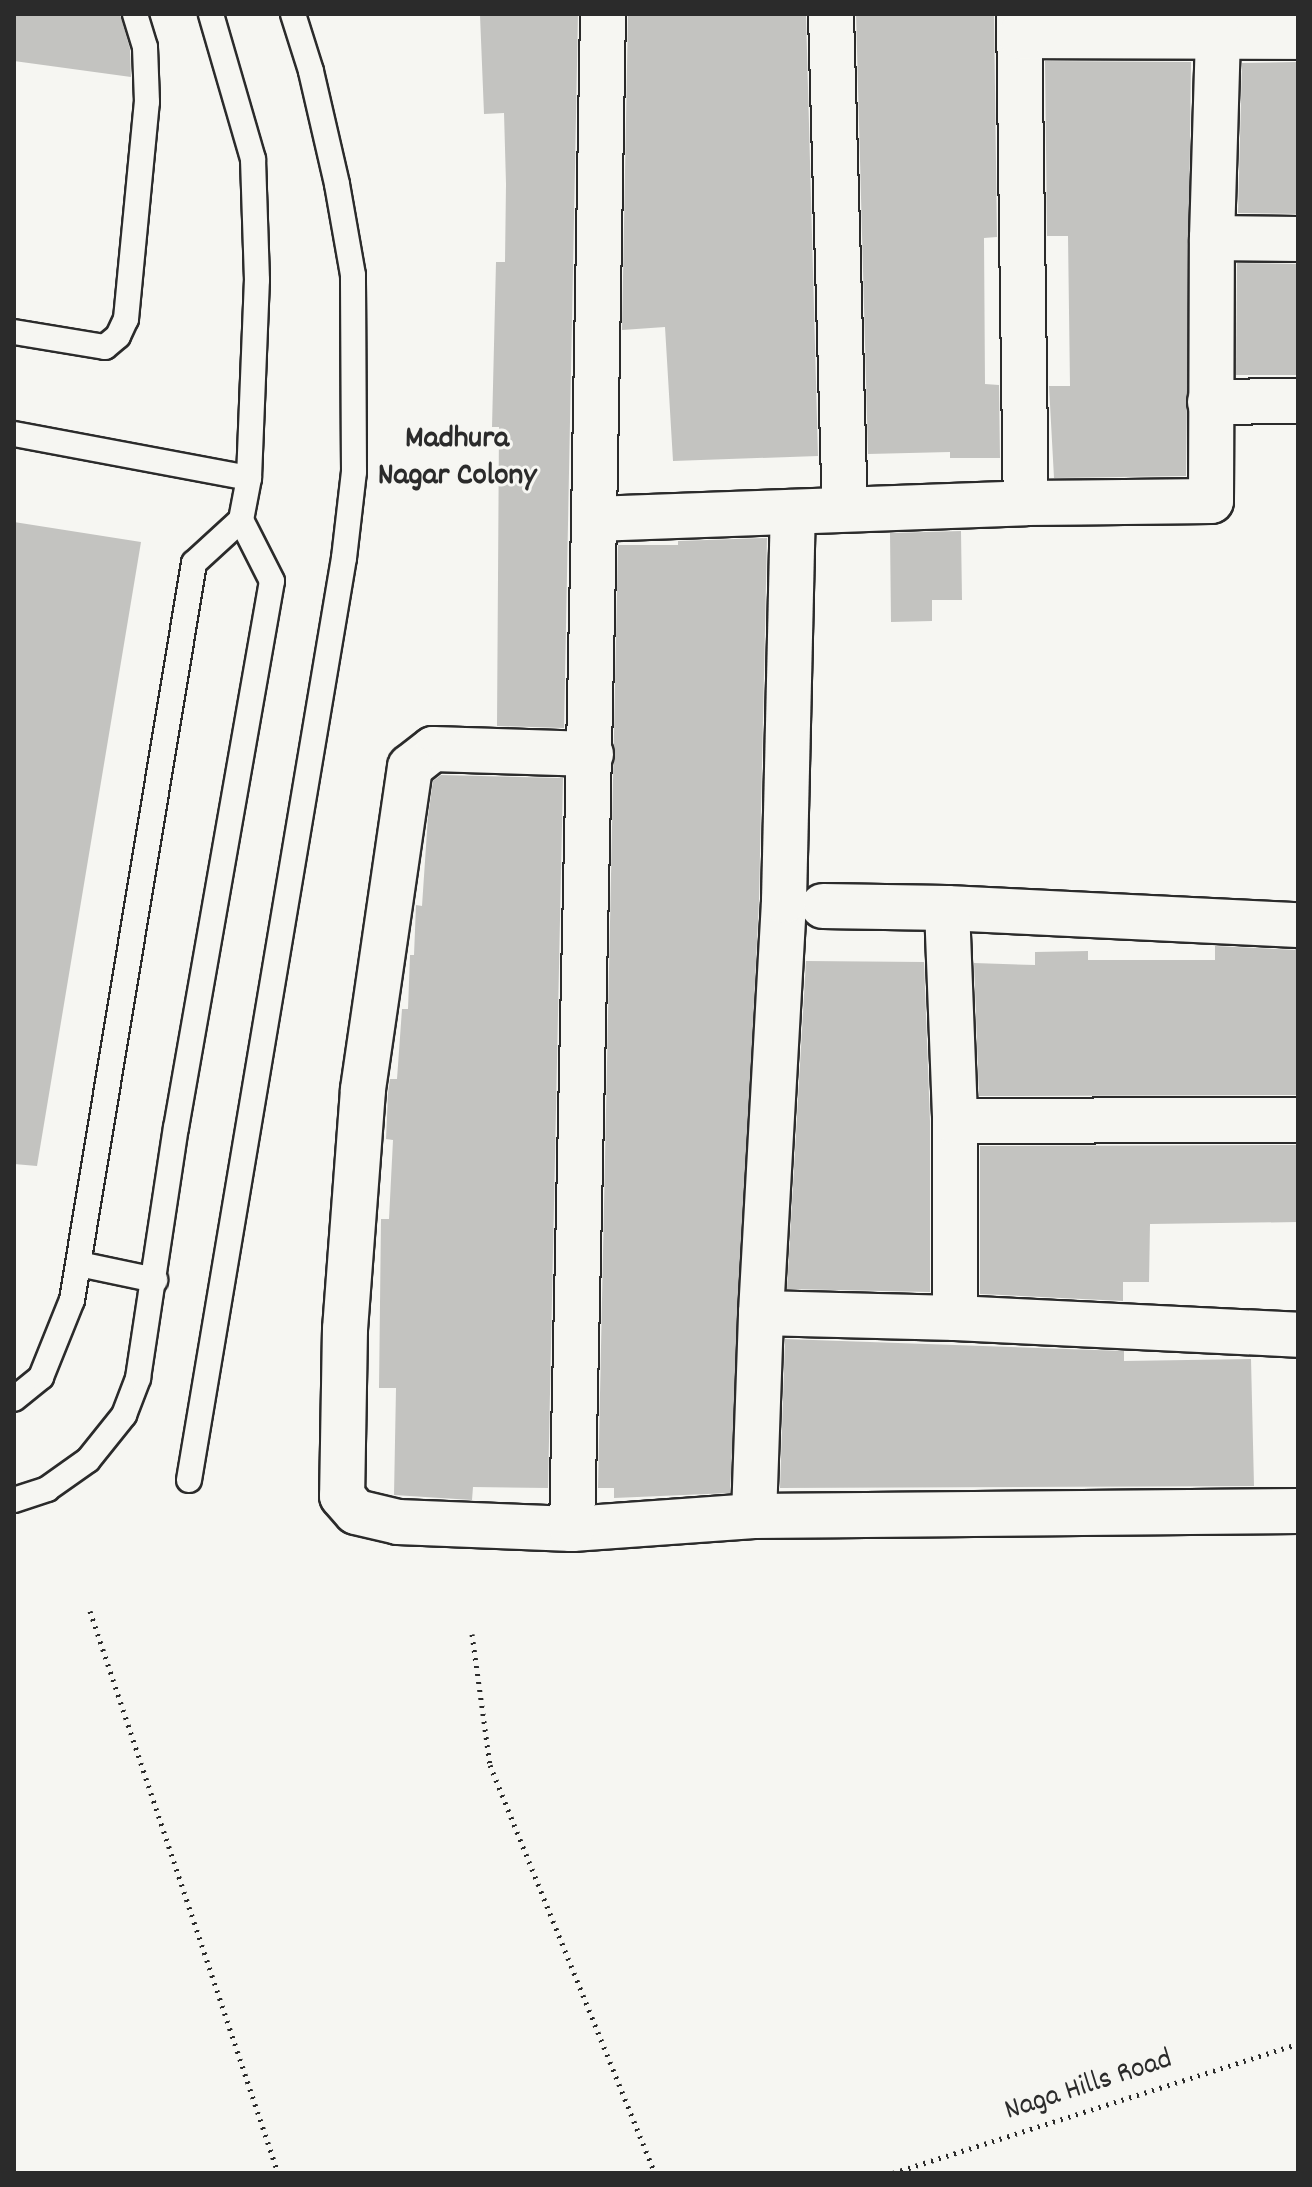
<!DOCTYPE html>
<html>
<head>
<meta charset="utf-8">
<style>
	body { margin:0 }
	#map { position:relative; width:1312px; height:2187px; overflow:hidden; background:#f6f6f2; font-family:Dekko,sans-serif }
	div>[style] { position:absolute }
	.building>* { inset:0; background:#c3c3c0 }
	.path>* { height:5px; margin-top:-2.5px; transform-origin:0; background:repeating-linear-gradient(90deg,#2b2b2b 0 2px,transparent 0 8px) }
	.roads { filter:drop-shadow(2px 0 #2b2b2b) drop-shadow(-2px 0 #2b2b2b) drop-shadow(0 2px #2b2b2b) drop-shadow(0 -2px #2b2b2b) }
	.lane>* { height:24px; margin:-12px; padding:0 12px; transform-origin:12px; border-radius:12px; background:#f6f6f2 }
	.street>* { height:44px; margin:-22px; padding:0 22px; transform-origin:22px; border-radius:22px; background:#f6f6f2 }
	span { translate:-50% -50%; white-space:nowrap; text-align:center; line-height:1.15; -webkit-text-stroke:6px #f6f6f2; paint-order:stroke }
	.street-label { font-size:30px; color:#2b2b2b }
	.neighbourhood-label { font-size:32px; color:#2b2b2b; font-weight:700 }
	.frame { position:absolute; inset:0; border:16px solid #2b2b2b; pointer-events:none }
</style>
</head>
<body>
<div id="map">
	<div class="building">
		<div style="clip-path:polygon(14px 14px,120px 14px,130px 49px,131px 77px,14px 61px)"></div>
		<div style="clip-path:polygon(501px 14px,578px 14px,564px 728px,497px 726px,499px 427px,492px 427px,496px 262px,505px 262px,506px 184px,504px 113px,484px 114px,480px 15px)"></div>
		<div style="clip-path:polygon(628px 14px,806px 14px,818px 456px,673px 461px,665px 327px,622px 330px)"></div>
		<div style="clip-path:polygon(856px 14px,994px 14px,997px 237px,984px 238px,985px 384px,999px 385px,1000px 458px,950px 458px,950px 452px,868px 454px)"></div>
		<div style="clip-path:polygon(1045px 61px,1191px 62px,1186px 476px,1054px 478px,1049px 386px,1070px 386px,1068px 236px,1047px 236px)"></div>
		<div style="clip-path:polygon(1298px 62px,1298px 214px,1238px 213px,1242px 63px)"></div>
		<div style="clip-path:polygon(1237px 263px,1298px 264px,1298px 375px,1236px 375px)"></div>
		<div style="clip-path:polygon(14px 522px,141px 542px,37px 1166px,14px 1164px)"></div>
		<div style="clip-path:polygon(961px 531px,962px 600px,932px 600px,932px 621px,891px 622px,890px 533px)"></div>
		<div style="clip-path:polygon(767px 538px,759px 900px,730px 1493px,614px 1498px,614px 1488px,598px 1488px,618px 545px,678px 545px,678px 541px)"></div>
		<div style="clip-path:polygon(441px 775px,563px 778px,548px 1488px,473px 1487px,472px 1500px,394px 1495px,396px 1388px,379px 1388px,381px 1219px,389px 1219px,393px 1140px,386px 1139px,388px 1093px,390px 1079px,397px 1079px,402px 1009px,408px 1009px,410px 955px,414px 955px,416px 905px,422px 906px,428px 816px,433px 781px)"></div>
		<div style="clip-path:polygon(1215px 946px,1298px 950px,1298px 1095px,979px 1096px,974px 963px,1035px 965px,1035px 952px,1088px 951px,1088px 960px,1215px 960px)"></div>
		<div style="clip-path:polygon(806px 961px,924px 962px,930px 1121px,930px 1292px,787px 1289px)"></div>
		<div style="clip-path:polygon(1298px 1145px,1298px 1222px,1150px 1224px,1149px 1282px,1123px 1282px,1123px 1301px,980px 1294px,980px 1146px)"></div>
		<div style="clip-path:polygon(785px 1339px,1124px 1351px,1124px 1361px,1251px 1359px,1254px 1486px,780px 1488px)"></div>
	</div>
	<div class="path">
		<div style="left:90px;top:1611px;width:593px;rotate:71.5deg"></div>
		<div style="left:472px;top:1634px;width:132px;rotate:82.2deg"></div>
		<div style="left:490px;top:1765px;width:440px;rotate:68deg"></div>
		<div style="left:893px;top:2173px;width:425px;rotate:-17.7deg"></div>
	</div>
	<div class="roads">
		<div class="lane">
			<div style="left:14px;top:332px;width:92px;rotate:9.4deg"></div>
			<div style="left:105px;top:347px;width:17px;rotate:-40deg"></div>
			<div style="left:118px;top:336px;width:19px;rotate:-65deg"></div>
			<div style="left:126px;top:319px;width:218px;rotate:-84.5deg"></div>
			<div style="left:147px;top:102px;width:55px;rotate:-92.1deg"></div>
			<div style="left:145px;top:47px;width:34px;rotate:-107deg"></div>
			<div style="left:14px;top:434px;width:239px;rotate:10.6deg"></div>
			<div style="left:79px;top:1264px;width:78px;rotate:11.9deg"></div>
			<div style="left:14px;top:1399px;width:35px;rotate:-39deg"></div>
			<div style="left:41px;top:1377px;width:83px;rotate:-68.1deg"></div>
			<div style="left:72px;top:1300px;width:747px;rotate:-80.6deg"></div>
			<div style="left:194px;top:563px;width:64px;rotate:-42.5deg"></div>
			<div style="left:241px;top:520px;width:43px;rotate:-79.2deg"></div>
			<div style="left:249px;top:478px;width:198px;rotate:-87.7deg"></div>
			<div style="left:257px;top:280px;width:121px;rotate:-91.9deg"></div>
			<div style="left:253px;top:159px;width:151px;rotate:-106.2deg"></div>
			<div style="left:189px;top:1480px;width:935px;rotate:-80.46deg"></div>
			<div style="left:344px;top:558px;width:87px;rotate:-83.4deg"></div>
			<div style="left:354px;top:472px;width:197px;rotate:-90.3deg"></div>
			<div style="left:353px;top:275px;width:92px;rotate:-100deg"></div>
			<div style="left:337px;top:184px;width:116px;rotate:-103deg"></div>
			<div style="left:311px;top:71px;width:60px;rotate:-107.5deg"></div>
			<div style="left:14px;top:1500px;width:35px;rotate:-18deg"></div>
			<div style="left:47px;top:1489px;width:50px;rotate:-35.3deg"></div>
			<div style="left:88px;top:1460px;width:58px;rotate:-51.3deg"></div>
			<div style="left:124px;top:1415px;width:40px;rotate:-69deg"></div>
			<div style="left:138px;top:1378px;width:253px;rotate:-81.4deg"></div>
			<div style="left:176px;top:1128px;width:555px;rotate:-80.05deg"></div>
			<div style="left:272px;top:581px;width:68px;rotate:-116.9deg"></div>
		</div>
		<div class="street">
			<div style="left:831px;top:14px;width:495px;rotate:88.4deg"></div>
			<div style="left:1019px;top:14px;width:489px;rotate:89.2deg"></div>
			<div style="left:1020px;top:36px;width:278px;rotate:0.2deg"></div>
			<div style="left:1212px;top:238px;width:86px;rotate:0.7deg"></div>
			<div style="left:1210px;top:402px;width:88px;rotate:-0.7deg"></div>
			<div style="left:594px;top:519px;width:505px;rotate:-88.98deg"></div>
			<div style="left:591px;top:754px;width:158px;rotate:-178.2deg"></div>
			<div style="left:433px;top:749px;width:29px;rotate:142deg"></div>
			<div style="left:410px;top:767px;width:326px;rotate:98.3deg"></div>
			<div style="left:363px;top:1090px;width:240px;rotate:94.3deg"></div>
			<div style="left:345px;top:1329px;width:167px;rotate:91deg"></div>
			<div style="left:342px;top:1496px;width:21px;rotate:49deg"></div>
			<div style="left:356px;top:1512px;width:43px;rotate:13.4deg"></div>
			<div style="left:398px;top:1522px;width:174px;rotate:2.3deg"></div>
			<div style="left:572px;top:1529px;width:182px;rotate:-4.1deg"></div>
			<div style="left:754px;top:1516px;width:544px;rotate:-0.53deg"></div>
			<div style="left:823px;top:906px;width:124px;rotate:0.9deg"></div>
			<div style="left:947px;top:908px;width:351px;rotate:2.8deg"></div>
			<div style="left:947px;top:908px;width:213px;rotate:87.8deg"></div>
			<div style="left:761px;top:1313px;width:413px;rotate:-86.8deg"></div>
			<div style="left:784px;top:901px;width:389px;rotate:-88.7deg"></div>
			<div style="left:955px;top:1318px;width:197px;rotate:-90deg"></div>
			<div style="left:955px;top:1121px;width:343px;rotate:-0.2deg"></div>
			<div style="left:754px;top:1516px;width:203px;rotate:-88deg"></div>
			<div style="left:761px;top:1313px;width:194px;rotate:1.5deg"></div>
			<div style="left:955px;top:1318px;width:343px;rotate:2.8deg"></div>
			<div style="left:572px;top:1529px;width:1010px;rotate:-88.75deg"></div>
			<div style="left:594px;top:519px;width:432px;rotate:-2.1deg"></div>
			<div style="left:1026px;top:503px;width:185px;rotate:-0.6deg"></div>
			<div style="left:1211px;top:501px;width:263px;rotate:-89.8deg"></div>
			<div style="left:1212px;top:238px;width:201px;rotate:-88.3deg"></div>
		</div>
	</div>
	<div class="street-label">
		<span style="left:1089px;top:2087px;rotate:-18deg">Naga Hills Road</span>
	</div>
	<div class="neighbourhood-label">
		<span style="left:457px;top:459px">Madhura<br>Nagar Colony</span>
	</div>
	<div class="frame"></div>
</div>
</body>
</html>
